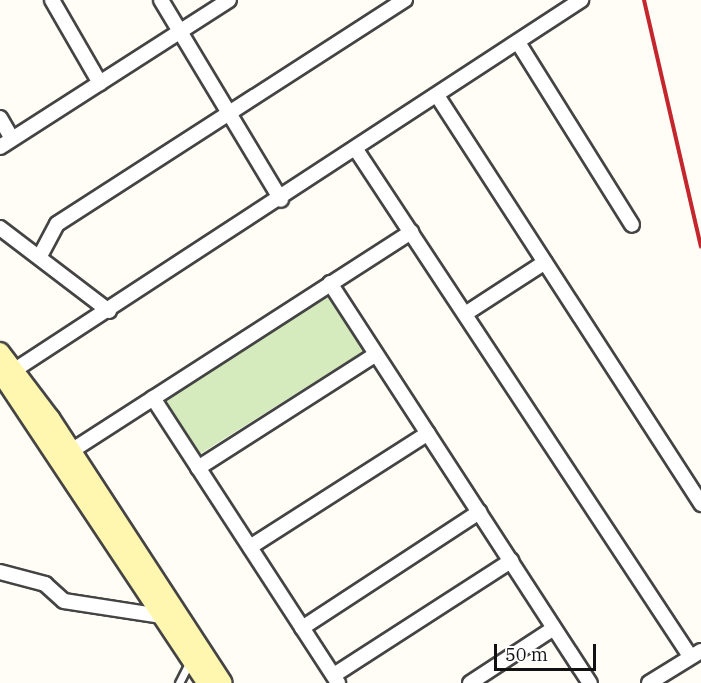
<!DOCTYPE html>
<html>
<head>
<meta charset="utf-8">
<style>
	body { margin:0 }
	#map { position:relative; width:701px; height:683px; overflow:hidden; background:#fffdf5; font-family:"IBM Plex Serif",serif }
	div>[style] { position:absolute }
	.green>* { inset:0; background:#d5ebbd }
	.roads { filter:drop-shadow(2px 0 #444) drop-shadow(-2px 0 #444) drop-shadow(0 2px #444) drop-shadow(0 -2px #444) }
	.lane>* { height:7px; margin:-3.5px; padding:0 3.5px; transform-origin:3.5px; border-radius:3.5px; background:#fff }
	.street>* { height:14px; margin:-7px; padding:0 7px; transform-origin:7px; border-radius:7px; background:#fff }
	.secondary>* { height:18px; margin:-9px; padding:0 9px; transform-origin:9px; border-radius:9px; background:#fff6b0 }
	.rail>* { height:4px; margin:-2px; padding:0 2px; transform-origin:2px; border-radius:2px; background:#c4262e }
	span { translate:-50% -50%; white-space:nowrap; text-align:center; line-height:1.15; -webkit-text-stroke:6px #fff; paint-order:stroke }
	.scale { position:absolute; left:494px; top:644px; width:102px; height:27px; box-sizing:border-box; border:3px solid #111; border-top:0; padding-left:8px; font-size:18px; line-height:21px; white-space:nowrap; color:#111; -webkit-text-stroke:4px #fff; paint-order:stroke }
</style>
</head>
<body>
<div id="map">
	<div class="green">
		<div style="clip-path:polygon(331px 295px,365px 350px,200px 454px,165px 399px)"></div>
	</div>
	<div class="roads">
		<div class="lane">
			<div style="left:179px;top:683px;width:25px;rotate:-63deg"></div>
		</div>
		<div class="street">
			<div style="left:52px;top:0;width:96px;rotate:60deg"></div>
			<div style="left:161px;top:0;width:233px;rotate:59deg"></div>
			<div style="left:519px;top:44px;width:213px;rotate:58deg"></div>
			<div style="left:438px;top:97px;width:485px;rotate:57.1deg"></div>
			<div style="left:0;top:118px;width:24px;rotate:60deg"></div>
			<div style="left:0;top:147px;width:272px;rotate:-32.7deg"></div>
			<div style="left:357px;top:151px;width:605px;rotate:56.6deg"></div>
			<div style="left:0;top:228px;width:137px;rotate:37.3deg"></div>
			<div style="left:40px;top:256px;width:36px;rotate:-62deg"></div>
			<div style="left:57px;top:224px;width:414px;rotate:-32.8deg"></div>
			<div style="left:330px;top:283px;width:477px;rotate:57deg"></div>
			<div style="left:465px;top:314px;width:95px;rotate:-33deg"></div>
			<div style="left:7px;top:375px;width:686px;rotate:-33.16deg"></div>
			<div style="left:153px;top:398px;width:340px;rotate:57deg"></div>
			<div style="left:65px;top:455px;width:412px;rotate:-32.8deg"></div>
			<div style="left:198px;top:468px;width:211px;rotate:-32.6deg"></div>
			<div style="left:250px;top:547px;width:211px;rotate:-32.6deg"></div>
			<div style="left:0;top:572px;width:47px;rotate:14.9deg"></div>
			<div style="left:45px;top:584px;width:25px;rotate:42deg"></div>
			<div style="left:64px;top:601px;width:104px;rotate:8.8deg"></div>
			<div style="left:302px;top:628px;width:212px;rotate:-33.2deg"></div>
			<div style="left:334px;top:675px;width:211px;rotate:-32.8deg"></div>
			<div style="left:470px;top:683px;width:100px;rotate:-33.2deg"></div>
			<div style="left:649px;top:683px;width:61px;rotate:-31.6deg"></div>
		</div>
		<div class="secondary">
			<div style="left:0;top:352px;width:83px;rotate:52.9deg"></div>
			<div style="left:50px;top:418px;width:316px;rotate:56.9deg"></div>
			<div style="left:0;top:372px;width:374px;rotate:56.4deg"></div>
		</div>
	</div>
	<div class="rail">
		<div style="left:644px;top:0;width:253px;rotate:77deg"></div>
	</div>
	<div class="scale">50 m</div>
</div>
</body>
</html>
